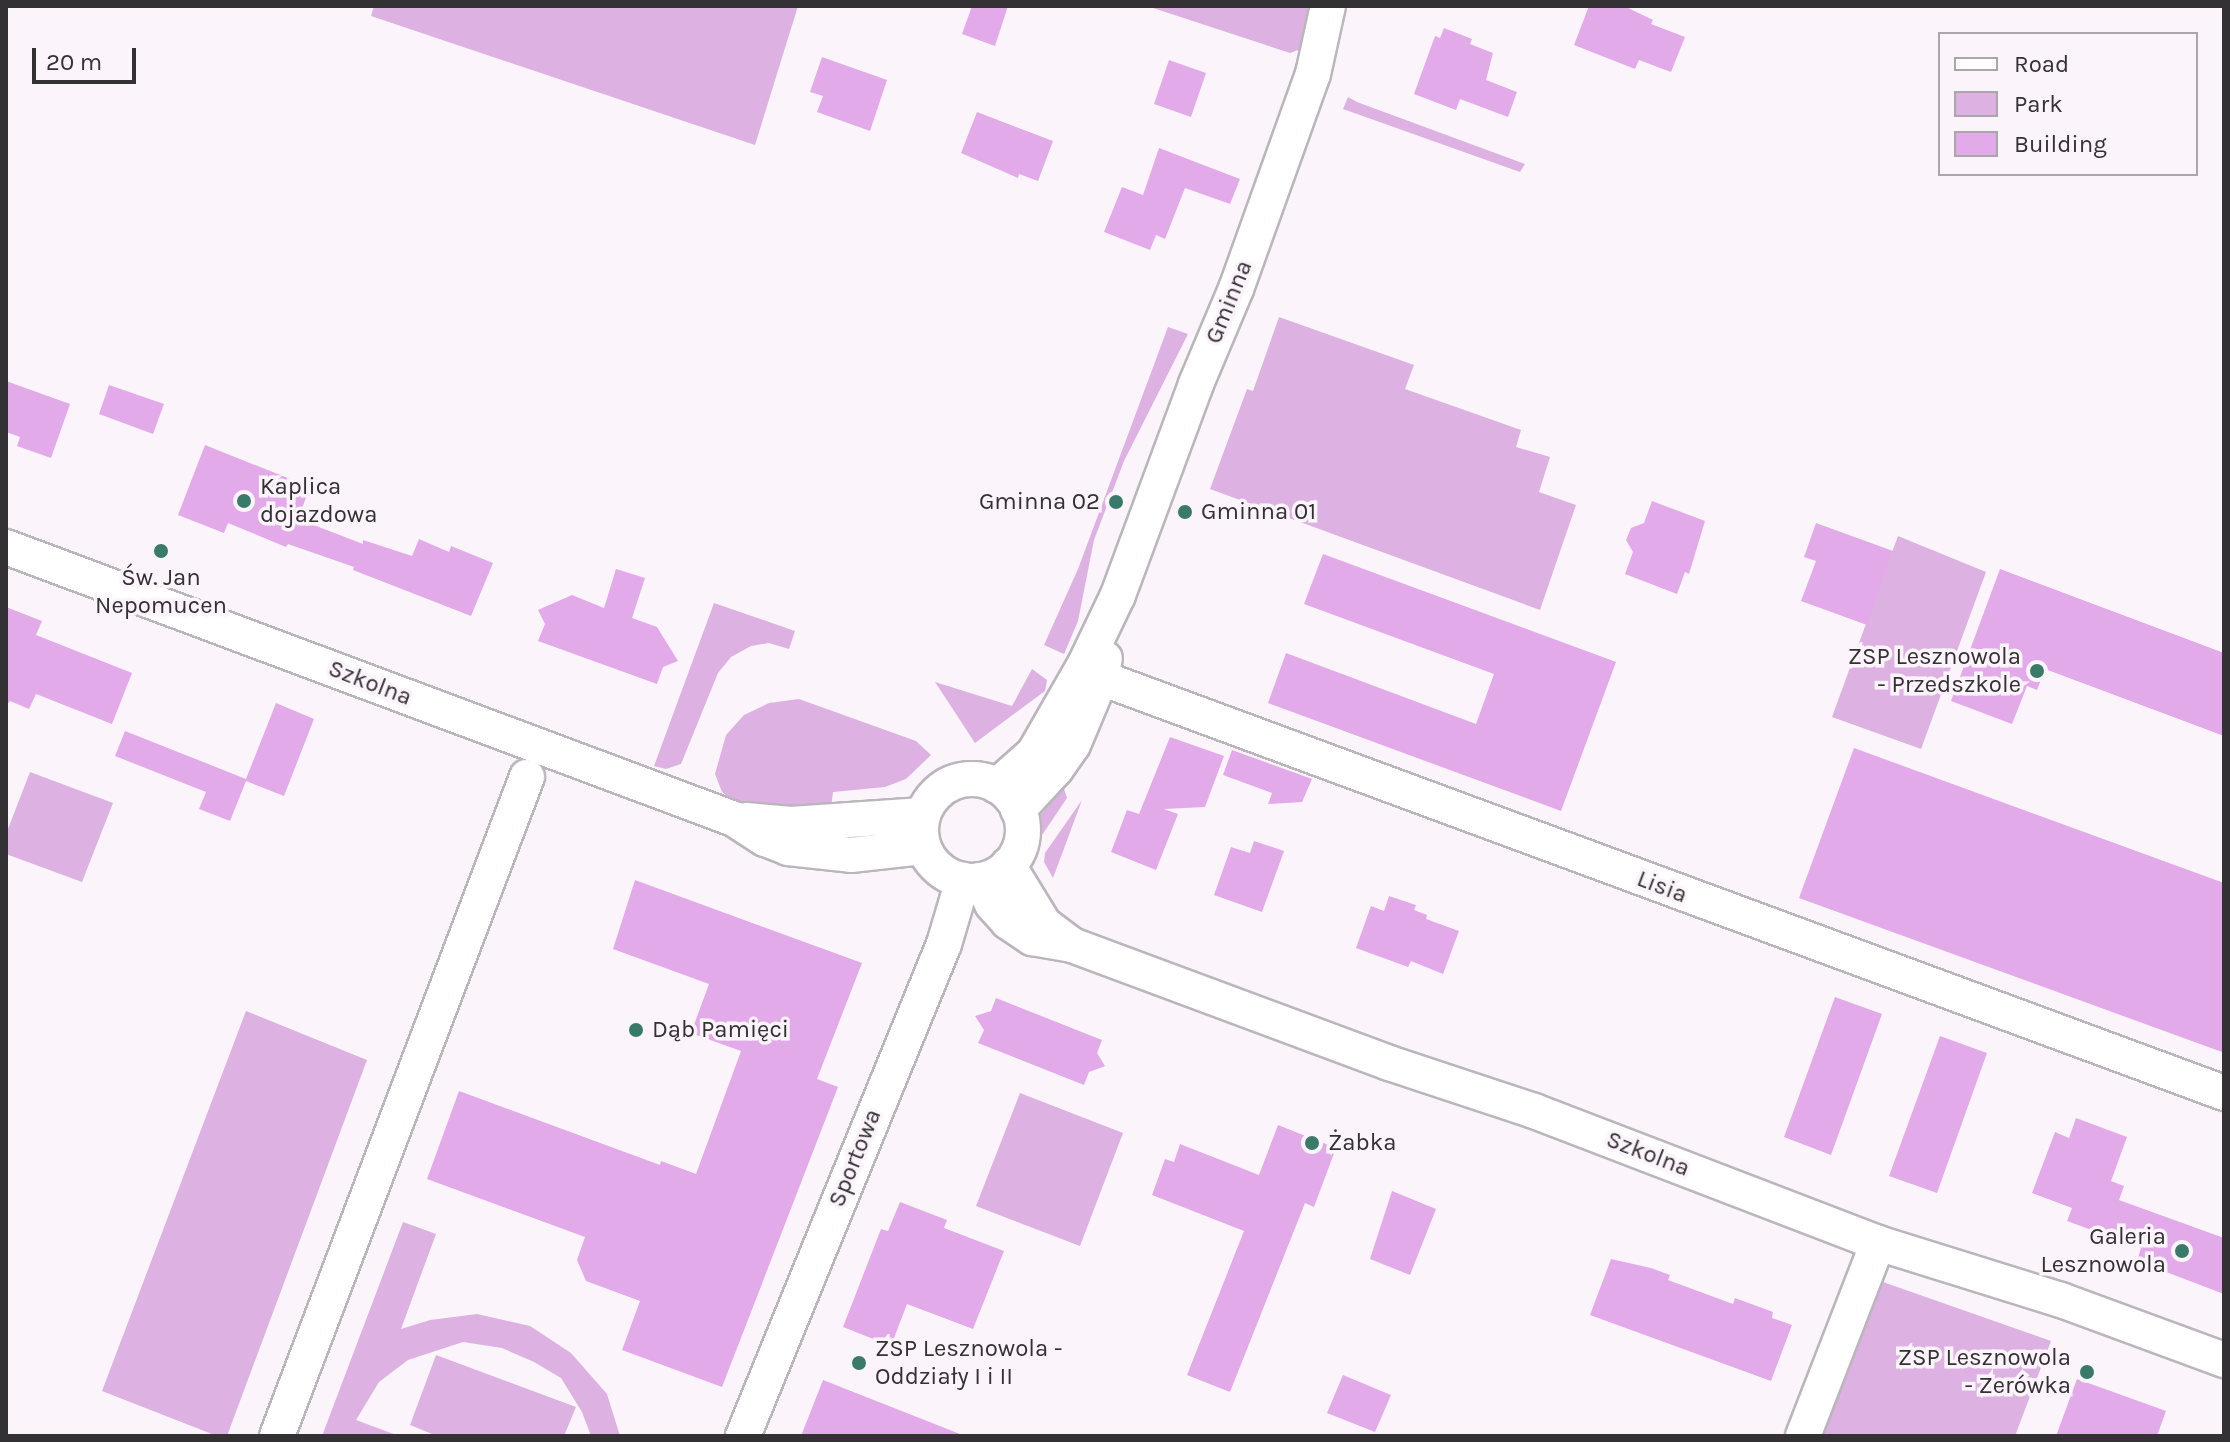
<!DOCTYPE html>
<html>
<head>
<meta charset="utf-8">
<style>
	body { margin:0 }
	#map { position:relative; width:2230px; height:1442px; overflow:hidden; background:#fbf4fb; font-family:Karla,sans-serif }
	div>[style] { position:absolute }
	.green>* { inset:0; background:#ddb1e1 }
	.building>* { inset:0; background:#e3aaea }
	.roads { filter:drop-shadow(2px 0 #bbb5bc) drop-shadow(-2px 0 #bbb5bc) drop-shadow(0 2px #bbb5bc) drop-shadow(0 -2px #bbb5bc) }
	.street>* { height:34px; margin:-17px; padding:0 17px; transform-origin:17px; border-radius:17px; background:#fff }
	.street>.ring { margin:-17px; padding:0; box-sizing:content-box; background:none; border:34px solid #fff; border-radius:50% }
	.dots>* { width:22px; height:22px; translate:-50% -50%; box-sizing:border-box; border:4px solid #fbf4fb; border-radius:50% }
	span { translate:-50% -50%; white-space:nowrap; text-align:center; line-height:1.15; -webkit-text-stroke:7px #fbf4fb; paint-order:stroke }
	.street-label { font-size:24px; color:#333133 }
	.poi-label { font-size:24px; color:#333133 }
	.left { translate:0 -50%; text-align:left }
	.right { translate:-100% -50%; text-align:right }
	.frame { position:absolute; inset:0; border:8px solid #333133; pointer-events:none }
	.legend { position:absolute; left:1938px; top:32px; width:260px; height:144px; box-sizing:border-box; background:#fbf4fb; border:2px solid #aba6ab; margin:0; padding:10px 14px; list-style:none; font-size:24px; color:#333133 }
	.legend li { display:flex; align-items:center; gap:16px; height:40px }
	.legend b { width:40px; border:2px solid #aba6ab }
	.scale { position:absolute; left:32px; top:48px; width:104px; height:36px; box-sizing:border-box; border:4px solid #333133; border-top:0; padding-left:10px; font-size:24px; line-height:28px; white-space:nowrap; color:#333133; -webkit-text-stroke:6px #fbf4fb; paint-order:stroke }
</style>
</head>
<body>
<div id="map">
	<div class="green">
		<div style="clip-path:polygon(374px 6px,798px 6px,755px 145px,371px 16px)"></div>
		<div style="clip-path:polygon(1147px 6px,1308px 6px,1301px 49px,1290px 53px)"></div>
		<div style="clip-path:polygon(1348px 97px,1357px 102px,1525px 164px,1520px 172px,1343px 109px)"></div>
		<div style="clip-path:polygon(1279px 317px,1414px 365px,1405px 389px,1521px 430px,1516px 447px,1550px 457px,1539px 492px,1576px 505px,1540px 610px,1210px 489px,1247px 389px,1253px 391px)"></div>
		<div style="clip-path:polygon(1168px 327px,1188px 334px,1124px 461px,1094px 540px,1078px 621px,1064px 654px,1044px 645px,1078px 569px)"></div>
		<div style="clip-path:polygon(1898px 536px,1986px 572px,1921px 749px,1832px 717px)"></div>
		<div style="clip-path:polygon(714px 603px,795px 631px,789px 649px,769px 643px,751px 646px,731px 657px,718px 673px,681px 764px,666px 769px,654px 766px)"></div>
		<div style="clip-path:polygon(1032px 669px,1047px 680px,1045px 691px,975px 743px,935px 682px,1012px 706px)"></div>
		<div style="clip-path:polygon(799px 699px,916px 741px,931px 755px,906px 779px,885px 787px,833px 792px,831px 808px,769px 810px,737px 804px,722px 792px,715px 774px,726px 735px,744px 715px,769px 703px)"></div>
		<div style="clip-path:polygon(30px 772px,113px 803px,82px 882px,6px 854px,6px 834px)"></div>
		<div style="clip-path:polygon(1063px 786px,1067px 798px,1036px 844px,1041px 815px)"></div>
		<div style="clip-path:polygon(1082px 800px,1053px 878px,1044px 862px,1045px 853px)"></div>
		<div style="clip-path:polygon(246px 1011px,367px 1060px,227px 1436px,217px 1436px,102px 1391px)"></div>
		<div style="clip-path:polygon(1020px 1093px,1123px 1133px,1080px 1246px,976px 1206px)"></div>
		<div style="clip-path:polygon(403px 1222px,436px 1234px,401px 1329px,430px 1320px,477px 1314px,530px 1326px,571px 1353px,607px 1394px,620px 1436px,591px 1436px,582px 1412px,561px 1378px,534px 1362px,502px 1348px,463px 1342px,408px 1360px,379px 1382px,356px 1420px,399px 1436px,322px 1436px)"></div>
		<div style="clip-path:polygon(1883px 1282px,2051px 1341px,2015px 1436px,1822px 1436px)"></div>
		<div style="clip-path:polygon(436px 1355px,576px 1407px,564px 1436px,437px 1436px,410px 1425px)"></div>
	</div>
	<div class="building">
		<div style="clip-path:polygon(972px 6px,1008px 6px,995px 46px,962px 34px)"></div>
		<div style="clip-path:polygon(1589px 6px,1624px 6px,1653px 20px,1651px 24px,1685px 37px,1671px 72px,1639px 60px,1635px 69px,1574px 45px)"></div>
		<div style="clip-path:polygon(1444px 28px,1472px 39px,1470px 44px,1493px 53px,1486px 80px,1517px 92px,1508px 117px,1460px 99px,1456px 110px,1414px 94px,1435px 36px,1440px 38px)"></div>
		<div style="clip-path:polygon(822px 57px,887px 80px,870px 131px,817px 112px,823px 96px,810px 92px)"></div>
		<div style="clip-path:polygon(1169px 60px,1206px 73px,1191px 117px,1154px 104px)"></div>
		<div style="clip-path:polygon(977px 112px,1053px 141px,1038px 181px,1019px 174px,1018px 178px,961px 153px)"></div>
		<div style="clip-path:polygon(1159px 148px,1240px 179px,1230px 204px,1185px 188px,1165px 239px,1156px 235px,1150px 250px,1104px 232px,1122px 187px,1143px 195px)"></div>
		<div style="clip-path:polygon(6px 381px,70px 404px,51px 458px,17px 446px,20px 437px,6px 432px)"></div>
		<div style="clip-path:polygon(109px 385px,164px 404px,153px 434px,99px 414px)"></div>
		<div style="clip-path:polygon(205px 445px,310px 487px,298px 519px,363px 544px,363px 540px,412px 556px,419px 539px,449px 552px,451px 546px,493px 563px,471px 616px,353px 570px,354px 567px,288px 544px,286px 547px,228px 523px,224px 533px,178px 515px)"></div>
		<div style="clip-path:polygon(1652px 501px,1705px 521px,1689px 574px,1685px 572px,1677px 594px,1625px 574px,1633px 552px,1626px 540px,1631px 528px,1644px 523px)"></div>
		<div style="clip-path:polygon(1816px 523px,1893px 551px,1867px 625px,1801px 601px,1816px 561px,1804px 557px)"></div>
		<div style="clip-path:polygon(1323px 554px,1616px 662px,1561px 811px,1268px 703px,1286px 653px,1476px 724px,1494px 674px,1304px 604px)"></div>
		<div style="clip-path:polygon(616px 569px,645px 578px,632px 618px,657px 627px,678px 661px,663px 667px,657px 684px,538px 641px,545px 624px,538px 610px,572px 595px,604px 608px)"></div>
		<div style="clip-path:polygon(2000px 569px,2224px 653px,2224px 736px,2045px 669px,2037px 690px,2027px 686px,2012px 724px,1951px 701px)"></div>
		<div style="clip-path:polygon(6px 607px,42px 621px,36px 635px,132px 673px,112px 724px,36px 694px,29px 709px,10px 701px,6px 706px)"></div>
		<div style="clip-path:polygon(276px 703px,314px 719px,284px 796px,246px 781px,230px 821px,199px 809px,206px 792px,115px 756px,125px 731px,246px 779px)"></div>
		<div style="clip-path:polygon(1170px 737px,1224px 756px,1205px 807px,1164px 809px,1178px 814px,1156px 870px,1111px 852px,1127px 810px,1139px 814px)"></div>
		<div style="clip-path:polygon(1854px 748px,2224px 883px,2222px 1052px,1799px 898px)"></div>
		<div style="clip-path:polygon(1232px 750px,1312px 779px,1302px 802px,1268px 804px,1272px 793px,1223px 775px)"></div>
		<div style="clip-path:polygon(1254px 841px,1284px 851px,1262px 912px,1214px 895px,1231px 847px,1250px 853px)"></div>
		<div style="clip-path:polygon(635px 880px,862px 963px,817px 1079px,838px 1087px,722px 1387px,622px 1350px,640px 1301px,586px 1281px,577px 1260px,585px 1237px,427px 1179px,459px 1091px,660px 1165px,661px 1161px,696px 1174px,741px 1051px,691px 1033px,709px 984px,613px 949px)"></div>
		<div style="clip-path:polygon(1389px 896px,1416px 905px,1414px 910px,1427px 915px,1426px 919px,1459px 931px,1443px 974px,1411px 961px,1408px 967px,1356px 948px,1371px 906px,1384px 911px)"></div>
		<div style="clip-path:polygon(1835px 997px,1882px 1014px,1831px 1155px,1784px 1137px)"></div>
		<div style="clip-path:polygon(996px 998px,1102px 1040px,1097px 1053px,1105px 1066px,1089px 1072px,1084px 1085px,978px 1043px,984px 1030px,975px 1016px,991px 1011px)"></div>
		<div style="clip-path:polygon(1940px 1036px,1987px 1053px,1937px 1193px,1889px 1176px)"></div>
		<div style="clip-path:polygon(2076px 1118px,2127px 1137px,2111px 1181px,2124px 1186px,2119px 1200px,2224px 1238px,2224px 1294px,2137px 1261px,2141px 1248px,2067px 1221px,2072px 1208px,2032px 1193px,2055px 1132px,2069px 1138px)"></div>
		<div style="clip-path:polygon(1278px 1125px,1336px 1148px,1314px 1207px,1305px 1203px,1230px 1392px,1187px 1375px,1244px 1231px,1152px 1195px,1165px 1159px,1174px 1162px,1180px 1144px,1259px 1175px)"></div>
		<div style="clip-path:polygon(1392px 1191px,1436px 1209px,1410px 1275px,1370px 1259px)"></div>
		<div style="clip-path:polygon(900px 1202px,947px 1220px,944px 1228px,1004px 1251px,973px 1329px,907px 1304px,891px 1346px,843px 1327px,881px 1229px,888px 1231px)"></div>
		<div style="clip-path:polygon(1611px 1259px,1651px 1268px,1670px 1275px,1668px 1280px,1733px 1304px,1735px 1298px,1773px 1312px,1772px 1318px,1792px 1325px,1771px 1381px,1590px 1315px)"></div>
		<div style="clip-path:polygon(1343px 1375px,1391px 1395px,1375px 1432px,1327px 1413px)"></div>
		<div style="clip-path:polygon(2077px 1379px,2166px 1411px,2157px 1436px,2056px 1436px)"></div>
		<div style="clip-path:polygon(823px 1380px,960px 1434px,960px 1436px,801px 1436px)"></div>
	</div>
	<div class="roads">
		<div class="street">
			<div style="left:6px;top:547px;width:777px;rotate:20.49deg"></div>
			<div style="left:734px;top:819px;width:37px;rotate:33deg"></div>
			<div style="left:765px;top:839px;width:25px;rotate:21deg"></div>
			<div style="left:788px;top:848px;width:63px;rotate:6.3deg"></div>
			<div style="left:851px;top:855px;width:72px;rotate:-6.3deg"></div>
			<div style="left:1101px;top:678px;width:1197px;rotate:20.28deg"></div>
			<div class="ring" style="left:921px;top:779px;width:68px;height:68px"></div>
			<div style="left:997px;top:786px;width:50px;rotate:-41.7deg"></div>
			<div style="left:1034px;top:753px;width:103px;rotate:-60.2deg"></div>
			<div style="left:1085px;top:664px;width:76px;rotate:-64.4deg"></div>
			<div style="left:1118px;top:595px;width:225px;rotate:-69.7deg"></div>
			<div style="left:1196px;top:384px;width:103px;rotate:-67.2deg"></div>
			<div style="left:1236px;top:289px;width:228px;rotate:-70.3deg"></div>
			<div style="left:1313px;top:74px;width:70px;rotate:-77.6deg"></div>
			<div style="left:1018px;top:810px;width:56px;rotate:-47.2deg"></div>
			<div style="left:1056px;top:769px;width:29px;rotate:-55deg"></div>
			<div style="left:1073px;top:745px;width:73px;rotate:-67.3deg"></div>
			<div style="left:1101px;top:678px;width:20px;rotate:-79deg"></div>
			<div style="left:746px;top:820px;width:45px;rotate:5.1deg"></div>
			<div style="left:791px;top:824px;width:132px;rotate:-3.9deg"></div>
			<div style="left:1008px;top:865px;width:69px;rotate:58.6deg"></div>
			<div style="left:1044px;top:924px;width:31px;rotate:37deg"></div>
			<div style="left:980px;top:880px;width:27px;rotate:63deg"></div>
			<div style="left:992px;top:904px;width:24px;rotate:48deg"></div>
			<div style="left:1008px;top:922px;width:29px;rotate:34deg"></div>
			<div style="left:1032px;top:938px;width:41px;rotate:9.9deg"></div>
			<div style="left:1072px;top:945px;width:338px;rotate:20.4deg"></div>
			<div style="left:1389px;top:1063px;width:153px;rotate:18.3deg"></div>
			<div style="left:1534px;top:1111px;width:368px;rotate:21deg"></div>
			<div style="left:1878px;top:1243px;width:192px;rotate:17.3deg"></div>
			<div style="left:2061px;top:1300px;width:174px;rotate:20.2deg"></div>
			<div style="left:277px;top:1436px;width:705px;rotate:-69.23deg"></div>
			<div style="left:743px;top:1436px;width:531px;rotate:-67.78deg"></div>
			<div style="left:944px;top:944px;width:67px;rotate:-73.5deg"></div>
			<div style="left:1803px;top:1436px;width:207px;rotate:-68.8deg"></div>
		</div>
	</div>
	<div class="dots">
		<div style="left:244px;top:501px;background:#3a7a68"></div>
		<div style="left:1116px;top:502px;background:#3a7a68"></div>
		<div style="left:1185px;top:512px;background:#3a7a68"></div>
		<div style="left:161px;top:551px;background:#3a7a68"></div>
		<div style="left:2037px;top:671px;background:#3a7a68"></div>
		<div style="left:636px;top:1030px;background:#3a7a68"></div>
		<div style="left:1312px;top:1143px;background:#3a7a68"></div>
		<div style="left:2182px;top:1251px;background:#3a7a68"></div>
		<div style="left:859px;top:1363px;background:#3a7a68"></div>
		<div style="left:2087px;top:1372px;background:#3a7a68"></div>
	</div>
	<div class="street-label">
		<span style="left:1229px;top:302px;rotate:-68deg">Gminna</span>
		<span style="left:370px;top:683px;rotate:21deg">Szkolna</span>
		<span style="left:1662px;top:887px;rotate:21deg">Lisia</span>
		<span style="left:1648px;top:1154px;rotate:21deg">Szkolna</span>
		<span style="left:855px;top:1158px;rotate:-68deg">Sportowa</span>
	</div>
	<div class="poi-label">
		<span class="left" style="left:260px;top:501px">Kaplica<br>dojazdowa</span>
		<span class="right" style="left:1100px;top:502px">Gminna 02</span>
		<span class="left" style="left:1201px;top:512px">Gminna 01</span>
		<span style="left:161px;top:592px">Św. Jan<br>Nepomucen</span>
		<span class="right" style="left:2021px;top:671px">ZSP Lesznowola<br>- Przedszkole</span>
		<span class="left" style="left:652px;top:1030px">Dąb Pamięci</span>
		<span class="left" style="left:1328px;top:1143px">Żabka</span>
		<span class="right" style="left:2166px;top:1251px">Galeria<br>Lesznowola</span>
		<span class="left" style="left:875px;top:1363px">ZSP Lesznowola -<br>Oddziały I i II</span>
		<span class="right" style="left:2071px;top:1372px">ZSP Lesznowola<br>- Zerówka</span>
	</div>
	<div class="frame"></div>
	<ul class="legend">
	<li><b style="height:10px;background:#fff"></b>Road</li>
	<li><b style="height:22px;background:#ddb1e1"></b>Park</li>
	<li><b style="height:22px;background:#e3aaea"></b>Building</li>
	</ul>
	<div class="scale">20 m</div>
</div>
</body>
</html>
